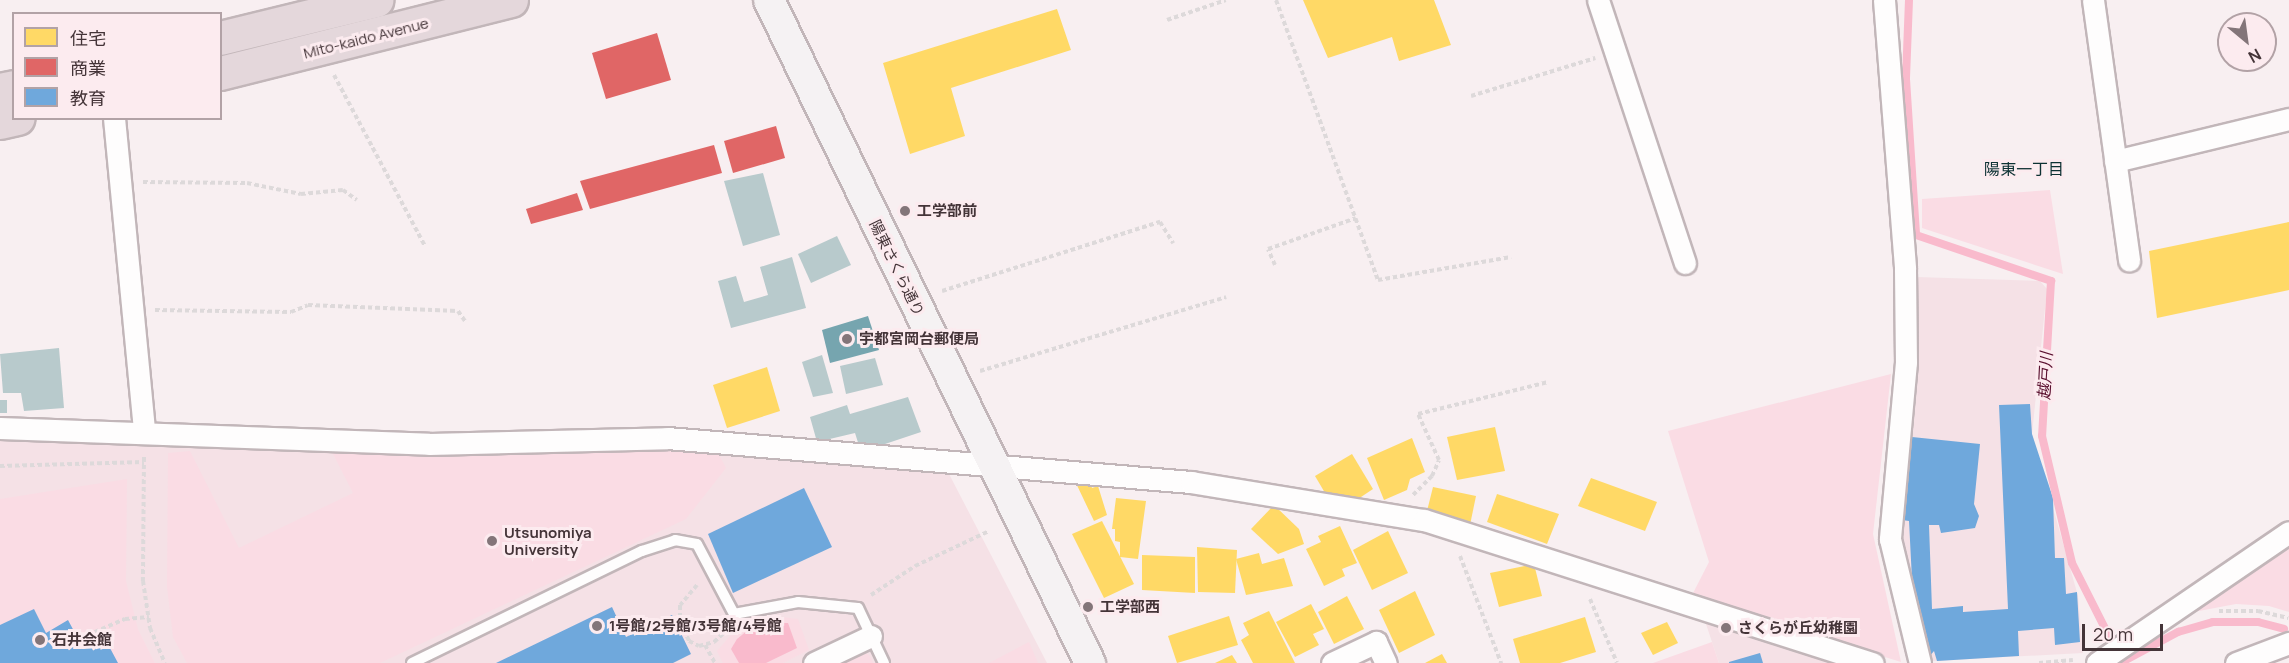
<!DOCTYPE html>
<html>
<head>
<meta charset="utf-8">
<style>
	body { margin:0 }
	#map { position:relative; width:2289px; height:663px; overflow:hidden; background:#f8eff1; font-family:Manrope,"Noto Sans JP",sans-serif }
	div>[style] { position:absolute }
	.built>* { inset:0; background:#f5e1e6 }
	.green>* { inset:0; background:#fadce4 }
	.water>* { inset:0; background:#f9bacc }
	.homes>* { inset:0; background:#ffd966 }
	.shops>* { inset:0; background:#e06666 }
	.schools>* { inset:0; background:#6fa8dc }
	.public>* { inset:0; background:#76a5af }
	.stream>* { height:8px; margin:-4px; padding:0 4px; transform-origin:4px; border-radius:4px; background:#f9bacc }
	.building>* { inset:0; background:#b8cacc }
	.path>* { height:4px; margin-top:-2px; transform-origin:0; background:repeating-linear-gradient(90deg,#ddd9da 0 4.5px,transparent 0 7.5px) }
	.roads { filter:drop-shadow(2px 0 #c2b6b9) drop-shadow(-2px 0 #c2b6b9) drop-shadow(0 2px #c2b6b9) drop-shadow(0 -2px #c2b6b9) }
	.lane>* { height:10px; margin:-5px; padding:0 5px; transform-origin:5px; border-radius:5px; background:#fefdfd }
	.street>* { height:21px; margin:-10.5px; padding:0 10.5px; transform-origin:10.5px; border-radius:10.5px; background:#fefdfd }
	.secondary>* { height:30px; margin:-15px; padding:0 15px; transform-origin:15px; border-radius:15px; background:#f5f2f3 }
	.highway>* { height:33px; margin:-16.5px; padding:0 16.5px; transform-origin:16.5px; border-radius:16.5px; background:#e4d7db }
	.dots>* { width:16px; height:16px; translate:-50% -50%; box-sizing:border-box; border:3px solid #fcebef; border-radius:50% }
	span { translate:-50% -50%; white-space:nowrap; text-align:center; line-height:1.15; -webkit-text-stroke:6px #fcebef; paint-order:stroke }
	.street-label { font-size:15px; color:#443438 }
	.poi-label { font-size:15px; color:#443438; font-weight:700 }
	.left { translate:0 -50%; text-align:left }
	.neighbourhood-label { font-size:16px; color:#0d3133 }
	.water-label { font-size:16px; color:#5a102f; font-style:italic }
	.legend { position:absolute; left:12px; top:12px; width:210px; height:108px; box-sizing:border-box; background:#fcebef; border:2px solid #b2a2a6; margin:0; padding:8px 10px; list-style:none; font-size:18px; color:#443438 }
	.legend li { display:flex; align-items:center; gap:12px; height:30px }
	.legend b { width:30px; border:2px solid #b2a2a6 }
	.north { position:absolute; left:2217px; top:12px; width:60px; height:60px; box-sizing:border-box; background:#fcebef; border:2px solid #b2a2a6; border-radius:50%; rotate:151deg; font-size:16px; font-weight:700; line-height:24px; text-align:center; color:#443438 }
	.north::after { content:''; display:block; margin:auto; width:21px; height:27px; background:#837579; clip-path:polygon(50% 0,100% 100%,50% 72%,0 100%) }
	.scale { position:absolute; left:2082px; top:624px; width:81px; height:27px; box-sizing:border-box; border:3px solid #443438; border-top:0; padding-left:8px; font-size:18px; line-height:21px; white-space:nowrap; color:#443438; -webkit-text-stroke:4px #fcebef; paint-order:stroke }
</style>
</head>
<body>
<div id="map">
	<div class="built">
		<div style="clip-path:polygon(1917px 277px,2040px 281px,2047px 289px,2032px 434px,2078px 596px,2083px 653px,1931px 661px,1895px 535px,1913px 395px)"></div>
		<div style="clip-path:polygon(0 436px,611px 447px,948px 472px,1047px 663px,0 663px)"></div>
		<div style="clip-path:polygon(1703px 615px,1846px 663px,1719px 663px)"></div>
	</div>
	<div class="green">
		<div style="clip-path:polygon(2050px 190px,2063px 274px,1922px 228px,1922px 199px)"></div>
		<div style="clip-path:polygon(1891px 374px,1873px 534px,1901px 662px,1691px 597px,1709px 562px,1668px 431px)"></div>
		<div style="clip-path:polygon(330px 448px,717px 451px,726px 468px,686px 519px,380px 663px,187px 663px,173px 637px,167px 587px,168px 453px,190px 451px,239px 548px,353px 493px)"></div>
		<div style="clip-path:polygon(127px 479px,126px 581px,138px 629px,155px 663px,0 663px,0 499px)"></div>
		<div style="clip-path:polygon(2289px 541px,2289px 612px,2269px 606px,2236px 604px,2183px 614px)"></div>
		<div style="clip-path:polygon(782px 617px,798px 619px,809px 650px,783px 663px,723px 663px,717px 651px,730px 636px,762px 618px)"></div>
		<div style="clip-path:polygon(1029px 642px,1038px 663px,989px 663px)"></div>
		<div style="clip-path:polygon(1712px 642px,1719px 663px,1653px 663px)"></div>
		<div style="clip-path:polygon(857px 649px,869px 655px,873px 663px,829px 663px)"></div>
	</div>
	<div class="water">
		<div style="clip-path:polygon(765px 623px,788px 623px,797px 648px,766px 663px,739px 663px,731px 649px,737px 639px,748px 630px)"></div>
	</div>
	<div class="homes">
		<div style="clip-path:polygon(1303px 0,1434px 0,1451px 45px,1399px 61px,1392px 37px,1328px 58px)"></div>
		<div style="clip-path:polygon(1057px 9px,1071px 50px,951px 88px,965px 136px,910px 154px,883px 63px)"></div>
		<div style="clip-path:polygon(2289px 222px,2289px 290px,2157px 318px,2149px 251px)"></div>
		<div style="clip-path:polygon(767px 367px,780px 411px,727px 428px,713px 385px)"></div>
		<div style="clip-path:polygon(1495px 427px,1505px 471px,1457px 480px,1447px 437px)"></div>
		<div style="clip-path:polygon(1412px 438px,1425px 472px,1410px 479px,1407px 490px,1384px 500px,1367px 458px)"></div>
		<div style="clip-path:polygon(1352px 454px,1373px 489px,1355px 501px,1328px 498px,1315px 476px)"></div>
		<div style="clip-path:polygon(1591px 478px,1657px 502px,1645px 531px,1578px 506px)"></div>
		<div style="clip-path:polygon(1074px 479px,1090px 482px,1092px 488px,1098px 486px,1107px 515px,1094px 521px)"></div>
		<div style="clip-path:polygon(1433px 487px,1476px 496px,1470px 525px,1426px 515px)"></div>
		<div style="clip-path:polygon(1497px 494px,1559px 514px,1547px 544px,1487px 522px)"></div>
		<div style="clip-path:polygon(1116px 498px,1146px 501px,1138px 559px,1120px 557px,1120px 542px,1115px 541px,1115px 529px,1112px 529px)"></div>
		<div style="clip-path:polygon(1274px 505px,1299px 529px,1304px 544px,1278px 554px,1251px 529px)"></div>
		<div style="clip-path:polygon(1102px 521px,1134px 584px,1104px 598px,1072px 534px)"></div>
		<div style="clip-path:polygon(1340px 526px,1357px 563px,1342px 569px,1345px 576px,1324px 586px,1306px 549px,1321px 542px,1318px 536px)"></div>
		<div style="clip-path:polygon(1388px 531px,1408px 573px,1372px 590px,1353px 550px)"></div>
		<div style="clip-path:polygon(1197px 547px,1237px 550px,1235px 593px,1198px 592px)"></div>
		<div style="clip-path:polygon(1259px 553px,1262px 564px,1284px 558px,1293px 586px,1246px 595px,1236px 559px)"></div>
		<div style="clip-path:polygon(1142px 555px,1195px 557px,1195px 593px,1142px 590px)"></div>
		<div style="clip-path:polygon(1534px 564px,1542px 596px,1499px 607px,1490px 573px)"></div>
		<div style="clip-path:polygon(1415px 591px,1435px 635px,1399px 653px,1379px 610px)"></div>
		<div style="clip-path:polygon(1347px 596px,1364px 629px,1334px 644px,1318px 612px)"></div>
		<div style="clip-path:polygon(1311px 604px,1324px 629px,1313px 634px,1319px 645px,1295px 657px,1276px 622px)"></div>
		<div style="clip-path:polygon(1269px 611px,1295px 663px,1253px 663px,1241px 640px,1249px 635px,1243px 623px)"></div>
		<div style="clip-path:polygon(1229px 616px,1238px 645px,1177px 663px,1168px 636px)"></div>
		<div style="clip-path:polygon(1585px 617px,1596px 652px,1560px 663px,1520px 663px,1513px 639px)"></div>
		<div style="clip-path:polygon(1667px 622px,1678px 643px,1653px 655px,1641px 633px)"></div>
		<div style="clip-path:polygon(1442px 654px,1447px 663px,1425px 663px)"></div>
		<div style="clip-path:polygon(1232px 655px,1237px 663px,1215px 663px)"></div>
	</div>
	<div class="shops">
		<div style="clip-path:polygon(657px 33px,671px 80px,606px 99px,592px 53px)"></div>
		<div style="clip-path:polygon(776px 126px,785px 158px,733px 173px,724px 141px)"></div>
		<div style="clip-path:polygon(714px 145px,722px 173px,590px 209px,580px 181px)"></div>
		<div style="clip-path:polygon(577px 193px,583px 210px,531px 224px,526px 209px)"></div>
	</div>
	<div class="schools">
		<div style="clip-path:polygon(2030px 404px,2032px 434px,2053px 498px,2055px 558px,2064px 558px,2066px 594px,2077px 592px,2080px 642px,2055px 645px,2054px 628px,2018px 631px,2019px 656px,1937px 661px,1934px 651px,1924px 663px,1913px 599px,1909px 521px,1902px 520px,1912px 437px,1980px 444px,1974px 504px,1979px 516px,1975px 528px,1941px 533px,1939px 525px,1929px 525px,1932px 609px,1963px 606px,1963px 612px,2008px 609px,1999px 405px)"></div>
		<div style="clip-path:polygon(804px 488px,832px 547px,733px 593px,708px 534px)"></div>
		<div style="clip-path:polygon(612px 607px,626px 637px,672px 615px,691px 654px,673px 663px,496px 663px)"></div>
		<div style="clip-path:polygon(34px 609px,46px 633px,68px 620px,82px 646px,103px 635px,118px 663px,0 663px,0 625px)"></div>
		<div style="clip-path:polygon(1760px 653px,1763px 663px,1729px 663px,1729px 662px)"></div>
	</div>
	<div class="public">
		<div style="clip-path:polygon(868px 316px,879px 350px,830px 363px,822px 330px)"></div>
	</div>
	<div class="stream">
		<div style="left:1909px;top:0;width:79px;rotate:92.2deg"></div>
		<div style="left:1906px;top:79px;width:156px;rotate:86.3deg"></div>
		<div style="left:1916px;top:235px;width:143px;rotate:18.8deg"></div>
		<div style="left:2051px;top:281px;width:155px;rotate:93.3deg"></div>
		<div style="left:2042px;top:436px;width:130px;rotate:76.7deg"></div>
		<div style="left:2072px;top:563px;width:111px;rotate:63.2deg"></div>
		<div style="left:2122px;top:662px;width:64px;rotate:-28.2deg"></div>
		<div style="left:2178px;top:632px;width:36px;rotate:-16deg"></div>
		<div style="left:2213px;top:622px;width:45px"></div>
		<div style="left:2258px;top:622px;width:27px;rotate:15deg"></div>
	</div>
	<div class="building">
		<div style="clip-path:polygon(763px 173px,780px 235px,743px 246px,724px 181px)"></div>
		<div style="clip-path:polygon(837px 236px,851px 265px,811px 283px,798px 254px)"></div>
		<div style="clip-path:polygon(792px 257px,806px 308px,731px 328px,718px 281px,736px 276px,744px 302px,768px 295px,760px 267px)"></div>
		<div style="clip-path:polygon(59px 348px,64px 408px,24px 411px,21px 393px,3px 393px,0 354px)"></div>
		<div style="clip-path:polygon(822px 355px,833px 393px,813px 397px,802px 362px)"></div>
		<div style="clip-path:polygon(875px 358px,883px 385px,846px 394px,840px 366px)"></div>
		<div style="clip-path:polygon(908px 397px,921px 432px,861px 452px,855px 433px,817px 442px,810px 417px,847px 405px,850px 414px)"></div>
		<div style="clip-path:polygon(0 400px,7px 400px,7px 413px,0 413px)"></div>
	</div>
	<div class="path">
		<div style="left:1276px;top:0;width:298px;rotate:70deg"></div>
		<div style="left:1378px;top:280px;width:135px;rotate:-9.8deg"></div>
		<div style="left:1167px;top:20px;width:62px;rotate:-18.7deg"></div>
		<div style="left:334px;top:75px;width:194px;rotate:62deg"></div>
		<div style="left:1471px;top:96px;width:130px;rotate:-17deg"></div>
		<div style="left:143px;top:182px;width:104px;rotate:0.6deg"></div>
		<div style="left:247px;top:183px;width:55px;rotate:11.5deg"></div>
		<div style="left:301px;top:194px;width:42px;rotate:-5.4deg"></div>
		<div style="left:343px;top:190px;width:17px;rotate:36deg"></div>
		<div style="left:1275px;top:265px;width:17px;rotate:-114deg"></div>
		<div style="left:1268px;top:249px;width:93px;rotate:-19.4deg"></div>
		<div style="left:942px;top:291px;width:229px;rotate:-17.6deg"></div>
		<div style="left:1160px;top:222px;width:25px;rotate:58deg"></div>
		<div style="left:155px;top:310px;width:136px;rotate:0.8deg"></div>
		<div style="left:291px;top:312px;width:18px;rotate:-22deg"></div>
		<div style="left:308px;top:305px;width:150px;rotate:2.3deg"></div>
		<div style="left:458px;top:311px;width:12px;rotate:55deg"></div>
		<div style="left:980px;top:371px;width:257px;rotate:-16.7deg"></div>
		<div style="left:144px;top:457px;width:124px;rotate:90.5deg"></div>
		<div style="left:143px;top:581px;width:48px;rotate:81.5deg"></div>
		<div style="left:150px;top:628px;width:38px;rotate:67deg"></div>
		<div style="left:0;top:466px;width:144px;rotate:-1.6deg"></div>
		<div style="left:1413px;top:495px;width:27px;rotate:-45deg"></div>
		<div style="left:1432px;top:476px;width:17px;rotate:-66deg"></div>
		<div style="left:1439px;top:460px;width:51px;rotate:-114.5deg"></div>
		<div style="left:1418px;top:414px;width:134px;rotate:-13.8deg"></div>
		<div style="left:1460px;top:556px;width:115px;rotate:69deg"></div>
		<div style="left:697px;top:585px;width:26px;rotate:130deg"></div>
		<div style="left:680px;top:605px;width:18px;rotate:90deg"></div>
		<div style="left:680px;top:623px;width:20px;rotate:63deg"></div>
		<div style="left:689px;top:641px;width:11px;rotate:27deg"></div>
		<div style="left:699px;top:646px;width:16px;rotate:-15deg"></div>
		<div style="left:714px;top:642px;width:18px;rotate:-43deg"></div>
		<div style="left:871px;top:595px;width:53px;rotate:-33.4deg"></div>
		<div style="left:915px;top:566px;width:82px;rotate:-25.3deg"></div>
		<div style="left:1590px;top:599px;width:69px;rotate:67.1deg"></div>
		<div style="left:2219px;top:611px;width:39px"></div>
		<div style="left:2258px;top:611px;width:31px;rotate:13deg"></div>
		<div style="left:81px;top:638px;width:48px;rotate:-23.4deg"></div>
		<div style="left:125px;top:619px;width:24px;rotate:-5deg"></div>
		<div style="left:705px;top:645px;width:21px;rotate:61deg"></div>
		<div style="left:2039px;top:663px;width:34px;rotate:-5deg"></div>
	</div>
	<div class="roads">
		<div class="lane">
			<div style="left:412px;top:663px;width:256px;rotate:-26deg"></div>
			<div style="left:642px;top:551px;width:35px;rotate:-18deg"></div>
			<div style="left:675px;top:540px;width:22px;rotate:10deg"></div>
			<div style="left:697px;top:544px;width:79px;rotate:62.1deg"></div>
			<div style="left:734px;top:614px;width:65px;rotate:-10.6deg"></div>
			<div style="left:798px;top:602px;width:60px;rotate:5.7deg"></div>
			<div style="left:858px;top:608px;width:61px;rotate:64.7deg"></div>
		</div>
		<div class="street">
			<div style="left:1598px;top:0;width:277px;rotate:71.7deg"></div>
			<div style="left:1884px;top:0;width:270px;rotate:85.5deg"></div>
			<div style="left:1905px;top:269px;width:93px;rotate:89.4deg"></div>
			<div style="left:1906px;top:362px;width:178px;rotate:95.2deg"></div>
			<div style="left:1890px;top:539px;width:128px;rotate:76.4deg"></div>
			<div style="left:2093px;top:0;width:263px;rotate:82.1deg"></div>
			<div style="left:114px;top:118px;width:315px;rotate:84.5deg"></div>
			<div style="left:2115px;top:161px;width:179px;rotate:-13.6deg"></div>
			<div style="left:0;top:428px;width:429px;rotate:2.1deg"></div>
			<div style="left:429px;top:444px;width:238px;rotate:-1.4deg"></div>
			<div style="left:667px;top:438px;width:526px;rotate:4.8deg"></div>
			<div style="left:1191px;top:482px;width:236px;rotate:9.3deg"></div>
			<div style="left:1424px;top:520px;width:471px;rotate:17.7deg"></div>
			<div style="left:814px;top:663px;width:63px;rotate:-25.3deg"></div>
			<div style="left:1332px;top:663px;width:49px;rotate:-25.5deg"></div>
			<div style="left:1376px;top:642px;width:23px;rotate:65deg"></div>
			<div style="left:2097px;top:663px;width:232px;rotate:-34.3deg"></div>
			<div style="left:2236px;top:663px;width:57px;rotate:-20.7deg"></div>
		</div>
		<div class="secondary">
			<div style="left:769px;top:0;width:737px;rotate:64.17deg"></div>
		</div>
		<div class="highway">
			<div style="left:220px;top:38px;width:161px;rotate:-13.7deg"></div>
			<div style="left:220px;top:73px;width:300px;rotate:-14.1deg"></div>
			<div style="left:0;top:90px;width:14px;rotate:-12deg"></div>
			<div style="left:0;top:122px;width:18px;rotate:-13deg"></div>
		</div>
	</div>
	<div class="dots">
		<div style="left:905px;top:211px;background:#837579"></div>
		<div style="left:847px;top:339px;background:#837579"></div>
		<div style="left:492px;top:541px;background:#837579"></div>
		<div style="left:1088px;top:607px;background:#837579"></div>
		<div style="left:597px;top:626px;background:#837579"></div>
		<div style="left:1726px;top:628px;background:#837579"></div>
		<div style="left:40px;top:640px;background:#837579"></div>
	</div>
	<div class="street-label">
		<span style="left:366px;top:38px;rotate:-14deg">Mito-kaido Avenue</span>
		<span style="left:897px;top:268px;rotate:64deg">陽東さくら通り</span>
	</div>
	<div class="poi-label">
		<span class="left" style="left:917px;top:211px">工学部前</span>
		<span class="left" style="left:859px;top:339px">宇都宮岡台郵便局</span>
		<span class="left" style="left:504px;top:541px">Utsunomiya<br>University</span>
		<span class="left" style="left:1100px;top:607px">工学部西</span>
		<span class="left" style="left:609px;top:626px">1号館/2号館/3号館/4号館</span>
		<span class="left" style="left:1738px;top:628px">さくらが丘幼稚園</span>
		<span class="left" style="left:52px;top:640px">石井会館</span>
	</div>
	<div class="neighbourhood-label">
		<span style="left:2024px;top:169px">陽東一丁目</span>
	</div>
	<div class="water-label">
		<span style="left:2045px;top:376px;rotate:-87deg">越戸川</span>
	</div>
	<ul class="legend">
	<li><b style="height:16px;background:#ffd966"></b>住宅</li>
	<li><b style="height:16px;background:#e06666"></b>商業</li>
	<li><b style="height:16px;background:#6fa8dc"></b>教育</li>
	</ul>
	<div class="north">N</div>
	<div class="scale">20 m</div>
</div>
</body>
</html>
